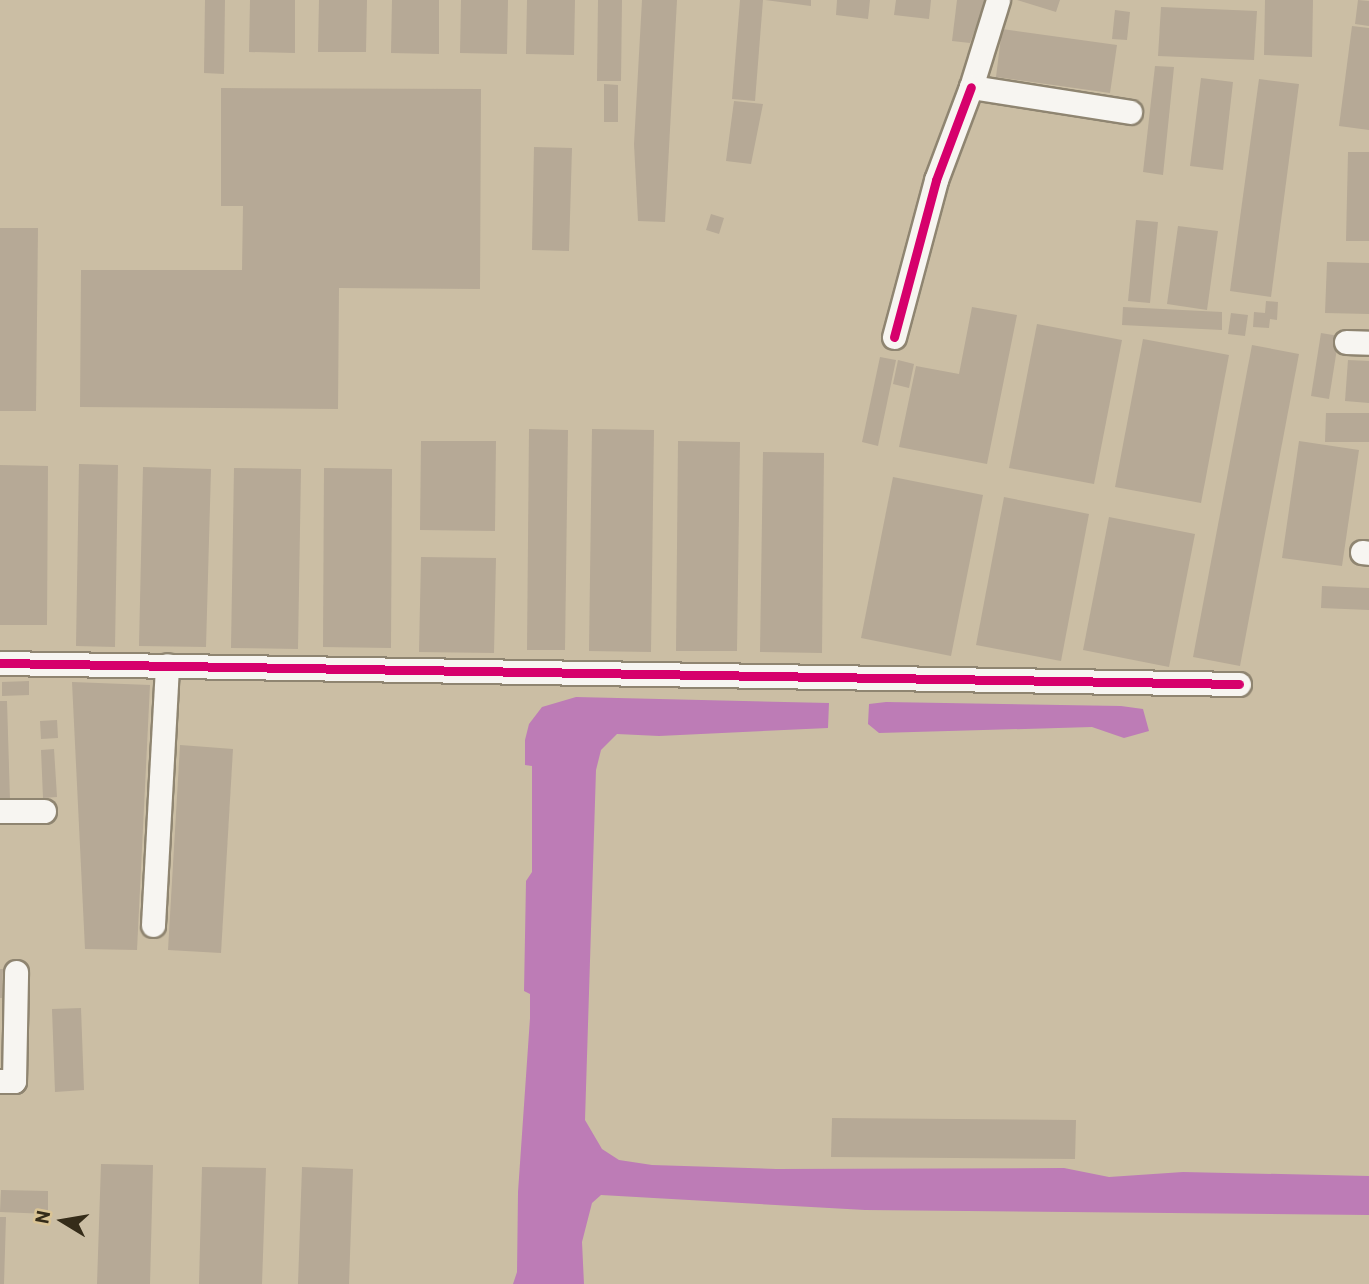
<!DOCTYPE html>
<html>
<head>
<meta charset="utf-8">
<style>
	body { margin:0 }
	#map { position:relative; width:1369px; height:1284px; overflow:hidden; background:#cbbea4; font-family:Barlow,sans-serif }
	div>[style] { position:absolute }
	.water>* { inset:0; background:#bd7cb6 }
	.building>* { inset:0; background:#b6a996 }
	.roads { filter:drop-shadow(2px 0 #8f8571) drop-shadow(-2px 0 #8f8571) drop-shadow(0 2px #8f8571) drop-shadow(0 -2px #8f8571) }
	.minor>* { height:23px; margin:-11.5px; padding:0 11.5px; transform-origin:11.5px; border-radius:11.5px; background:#f7f5f1 }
	.cycleway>* { height:9px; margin:-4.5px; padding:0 4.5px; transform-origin:4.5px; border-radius:4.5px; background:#d6006c }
	span { translate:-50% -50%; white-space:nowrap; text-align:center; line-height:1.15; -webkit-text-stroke:7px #dac495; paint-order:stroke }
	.north { position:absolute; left:28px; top:1186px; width:70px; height:70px; -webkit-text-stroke:5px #dac495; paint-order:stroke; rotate:281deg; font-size:19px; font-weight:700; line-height:28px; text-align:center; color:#352c19 }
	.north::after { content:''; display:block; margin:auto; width:24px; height:32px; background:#352c19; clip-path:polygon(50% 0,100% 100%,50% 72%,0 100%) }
</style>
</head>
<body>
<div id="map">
	<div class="water">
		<div style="clip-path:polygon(576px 697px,829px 703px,828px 728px,659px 736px,617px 734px,601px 750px,596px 770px,585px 1120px,602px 1149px,619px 1160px,652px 1165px,776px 1169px,1064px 1168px,1109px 1177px,1183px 1172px,1369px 1176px,1369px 1215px,865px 1210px,601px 1195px,592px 1203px,582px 1242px,584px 1284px,513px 1284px,517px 1272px,518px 1192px,530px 1018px,530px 994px,524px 991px,526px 881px,532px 872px,532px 766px,525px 765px,525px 740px,529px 724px,542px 707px)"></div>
		<div style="clip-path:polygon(886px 702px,1121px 706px,1143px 709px,1149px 731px,1124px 738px,1092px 727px,879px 733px,868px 724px,869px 704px)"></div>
	</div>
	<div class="building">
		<div style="clip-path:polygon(205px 0,225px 0,224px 74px,204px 73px)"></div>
		<div style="clip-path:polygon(250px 0,295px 0,295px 53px,249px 52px)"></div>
		<div style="clip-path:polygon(319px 0,367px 0,366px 52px,318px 52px)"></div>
		<div style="clip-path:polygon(392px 0,439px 0,439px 54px,391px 53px)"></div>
		<div style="clip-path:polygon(461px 0,508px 0,507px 54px,460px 53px)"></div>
		<div style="clip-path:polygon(527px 0,575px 0,574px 55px,526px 54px)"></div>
		<div style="clip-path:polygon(598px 0,622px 0,621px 81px,597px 81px)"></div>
		<div style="clip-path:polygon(642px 0,677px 0,665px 222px,638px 221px,634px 144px)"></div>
		<div style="clip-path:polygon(740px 0,763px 0,755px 101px,732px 99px)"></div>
		<div style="clip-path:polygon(765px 0,811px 0,811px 6px)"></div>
		<div style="clip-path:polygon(837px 0,870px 0,868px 19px,836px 15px)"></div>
		<div style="clip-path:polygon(896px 0,931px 0,929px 19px,894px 15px)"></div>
		<div style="clip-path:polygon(957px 0,986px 0,970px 43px,952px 41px)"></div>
		<div style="clip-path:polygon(1017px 0,1060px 0,1056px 12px)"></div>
		<div style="clip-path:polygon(1265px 0,1313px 0,1312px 57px,1264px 55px)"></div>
		<div style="clip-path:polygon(1358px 0,1369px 1px,1369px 26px,1355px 24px)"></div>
		<div style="clip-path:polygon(1161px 7px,1257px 11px,1254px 60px,1158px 56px)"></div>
		<div style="clip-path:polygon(1115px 10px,1130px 12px,1127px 40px,1112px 39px)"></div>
		<div style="clip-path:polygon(1352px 26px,1369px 28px,1369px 130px,1339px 126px)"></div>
		<div style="clip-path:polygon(1002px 29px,1117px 45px,1110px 93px,996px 77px)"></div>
		<div style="clip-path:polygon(1155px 66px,1174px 67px,1163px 175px,1143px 172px)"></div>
		<div style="clip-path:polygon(1201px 78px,1233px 82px,1223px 170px,1190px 166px)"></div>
		<div style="clip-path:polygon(1259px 79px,1299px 84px,1271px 297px,1230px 291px)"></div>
		<div style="clip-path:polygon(604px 84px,618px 85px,618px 122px,604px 122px)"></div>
		<div style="clip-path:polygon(221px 88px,481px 89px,480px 289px,339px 288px,338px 409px,80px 407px,81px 270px,242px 270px,243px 206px,221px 206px)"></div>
		<div style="clip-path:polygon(734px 101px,763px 104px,751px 164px,726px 161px)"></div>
		<div style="clip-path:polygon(534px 147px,572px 148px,569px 251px,532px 250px)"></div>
		<div style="clip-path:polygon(1348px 152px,1369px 152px,1369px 241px,1346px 241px)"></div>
		<div style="clip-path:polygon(711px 214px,724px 218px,719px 234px,706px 230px)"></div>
		<div style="clip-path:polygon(1136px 220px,1158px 222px,1150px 303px,1128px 301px)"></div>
		<div style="clip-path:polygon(1178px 226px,1218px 231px,1207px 310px,1167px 304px)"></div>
		<div style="clip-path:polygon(0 228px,38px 228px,36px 411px,0 411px)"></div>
		<div style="clip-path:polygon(1327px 262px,1369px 263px,1369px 314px,1325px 313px)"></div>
		<div style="clip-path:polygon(1266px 301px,1278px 302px,1277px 320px,1270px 319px,1269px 328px,1253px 327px,1254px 312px,1265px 313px)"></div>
		<div style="clip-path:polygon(972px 307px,1017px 315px,987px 464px,899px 447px,916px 366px,959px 374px)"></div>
		<div style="clip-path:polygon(1123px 307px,1222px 312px,1222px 330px,1122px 325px)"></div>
		<div style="clip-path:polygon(1231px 313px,1248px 315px,1245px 336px,1228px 334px)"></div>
		<div style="clip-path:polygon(1037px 324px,1122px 340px,1094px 484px,1009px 468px)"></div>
		<div style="clip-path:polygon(1321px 333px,1339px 336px,1329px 399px,1311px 396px)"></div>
		<div style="clip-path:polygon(1143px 339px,1229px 355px,1201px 503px,1115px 487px)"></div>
		<div style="clip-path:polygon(1252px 345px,1299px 354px,1240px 666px,1193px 657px)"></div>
		<div style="clip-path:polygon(880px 357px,896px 360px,878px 446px,862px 442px)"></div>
		<div style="clip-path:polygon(898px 360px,914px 364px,909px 388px,893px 384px)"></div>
		<div style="clip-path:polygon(1348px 360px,1369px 361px,1369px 403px,1345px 401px)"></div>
		<div style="clip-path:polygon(1326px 413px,1369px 413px,1369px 442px,1325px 442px)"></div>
		<div style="clip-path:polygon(529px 429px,568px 430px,565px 650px,527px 650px)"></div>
		<div style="clip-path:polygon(592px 429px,654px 430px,651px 652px,589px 651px)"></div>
		<div style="clip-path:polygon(421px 441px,496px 441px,495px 531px,420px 530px)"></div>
		<div style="clip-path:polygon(678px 441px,740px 442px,737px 651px,676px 651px)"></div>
		<div style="clip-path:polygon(1299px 441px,1359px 450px,1342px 566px,1282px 558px)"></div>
		<div style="clip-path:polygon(763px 452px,824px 453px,822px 653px,760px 652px)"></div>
		<div style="clip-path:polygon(79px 464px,118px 465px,115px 647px,76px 646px)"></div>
		<div style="clip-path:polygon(0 465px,48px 466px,47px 625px,0 625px)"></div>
		<div style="clip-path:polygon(143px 467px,211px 469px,206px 647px,139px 646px)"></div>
		<div style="clip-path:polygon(234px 468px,301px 469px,298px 649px,231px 648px)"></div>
		<div style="clip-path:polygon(324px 468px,392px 469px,391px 648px,323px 647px)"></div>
		<div style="clip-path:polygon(893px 477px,983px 495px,951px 656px,861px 638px)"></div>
		<div style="clip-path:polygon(1004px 497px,1089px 514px,1061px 661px,976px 645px)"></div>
		<div style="clip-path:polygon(1109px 517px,1195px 534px,1169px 667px,1083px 650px)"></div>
		<div style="clip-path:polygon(421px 557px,496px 558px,494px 653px,419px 652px)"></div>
		<div style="clip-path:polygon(1322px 586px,1369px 588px,1369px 610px,1321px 608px)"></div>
		<div style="clip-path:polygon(29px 681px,29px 695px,2px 696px,2px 682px)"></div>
		<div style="clip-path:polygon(72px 682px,150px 685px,137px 950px,85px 949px)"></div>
		<div style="clip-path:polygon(0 701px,7px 701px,10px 800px,0 800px)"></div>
		<div style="clip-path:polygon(57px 720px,58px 738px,41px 739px,40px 721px)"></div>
		<div style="clip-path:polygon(180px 745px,233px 749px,221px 953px,168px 950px)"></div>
		<div style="clip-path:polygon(54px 749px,57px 797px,43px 798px,41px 750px)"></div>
		<div style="clip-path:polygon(0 969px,3px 969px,2px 998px,0 998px)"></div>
		<div style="clip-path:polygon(81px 1008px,84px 1090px,55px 1092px,52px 1009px)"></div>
		<div style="clip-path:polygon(832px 1118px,1076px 1120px,1075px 1159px,831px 1157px)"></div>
		<div style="clip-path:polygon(101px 1164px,153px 1165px,150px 1284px,97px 1284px)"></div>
		<div style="clip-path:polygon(202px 1167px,266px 1168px,262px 1284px,199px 1284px)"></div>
		<div style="clip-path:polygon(302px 1167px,353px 1169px,349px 1284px,298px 1284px)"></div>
		<div style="clip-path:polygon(1px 1190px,48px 1191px,48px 1214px,0 1212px)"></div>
		<div style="clip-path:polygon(0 1217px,6px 1217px,4px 1284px,0 1284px)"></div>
	</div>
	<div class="roads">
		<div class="minor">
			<div style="left:998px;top:0;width:91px;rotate:107.2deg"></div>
			<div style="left:971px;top:87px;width:161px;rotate:8.9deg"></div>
			<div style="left:894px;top:337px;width:163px;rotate:-75deg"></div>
			<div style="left:936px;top:180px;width:99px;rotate:-69.4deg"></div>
			<div style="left:1346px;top:342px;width:23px;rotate:2deg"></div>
			<div style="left:1362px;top:552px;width:7px;rotate:8deg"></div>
			<div style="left:0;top:663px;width:1239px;rotate:0.97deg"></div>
			<div style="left:0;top:811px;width:44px"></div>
			<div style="left:153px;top:925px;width:260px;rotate:-86.9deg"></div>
			<div style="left:0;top:1081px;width:14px"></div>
			<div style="left:14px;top:1081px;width:109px;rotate:-88.9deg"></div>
		</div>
	</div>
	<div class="cycleway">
		<div style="left:894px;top:337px;width:163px;rotate:-75deg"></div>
		<div style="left:936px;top:180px;width:99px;rotate:-69.4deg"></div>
		<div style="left:0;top:663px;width:1239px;rotate:0.97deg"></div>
	</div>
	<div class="north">N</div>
</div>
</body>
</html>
